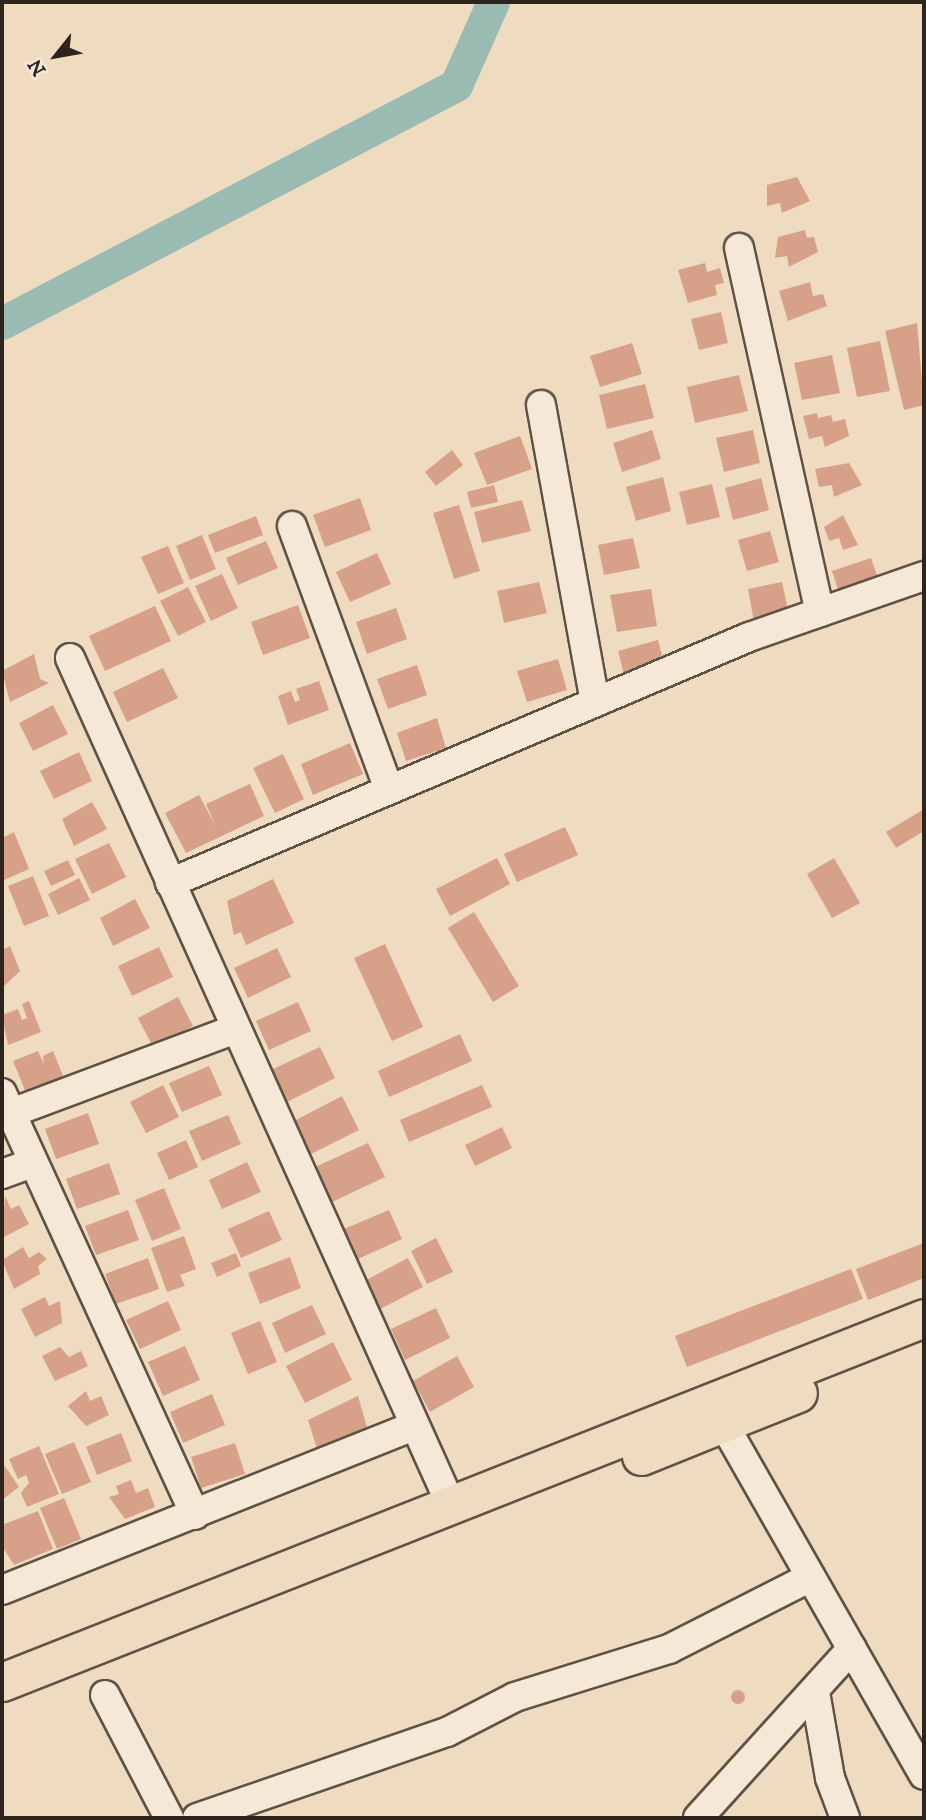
<!DOCTYPE html>
<html>
<head>
<meta charset="utf-8">
<style>
	body { margin:0 }
	#map { position:relative; width:926px; height:1820px; overflow:hidden; background:#efdbc0; font-family:"IM FELL DW Pica",serif }
	div>[style] { position:absolute }
	.river>* { height:33px; margin:-16.5px; padding:0 16.5px; transform-origin:16.5px; border-radius:16.5px; background:#9abbb2 }
	.building>* { inset:0; background:#d7a089 }
	.round { border-radius:50% }
	.roads { filter:drop-shadow(2px 0 #5e5245) drop-shadow(-2px 0 #5e5245) drop-shadow(0 2px #5e5245) drop-shadow(0 -2px #5e5245) }
	.minor>* { height:28px; margin:-14px; padding:0 14px; transform-origin:14px; border-radius:14px; background:#f5e8d6 }
	.major>* { height:37px; margin:-18.5px; padding:0 18.5px; transform-origin:18.5px; border-radius:18.5px; background:#efdbc0 }
	span { translate:-50% -50%; white-space:nowrap; text-align:center; line-height:1.15; -webkit-text-stroke:5px #f5e8d6; paint-order:stroke }
	.frame { position:absolute; inset:0; border:4px solid #2e241c; pointer-events:none }
	.north { position:absolute; left:21px; top:21px; width:70px; height:70px; -webkit-text-stroke:5px #f5e8d6; paint-order:stroke; rotate:239deg; font-size:19px; font-weight:700; line-height:28px; text-align:center; color:#2e241c }
	.north::after { content:''; display:block; margin:auto; width:24px; height:32px; background:#2e241c; clip-path:polygon(50% 0,100% 100%,50% 72%,0 100%) }
</style>
</head>
<body>
<div id="map">
	<div class="river">
		<div style="left:2px;top:323px;width:513px;rotate:-27.66deg"></div>
		<div style="left:456px;top:85px;width:91px;rotate:-66deg"></div>
	</div>
	<div class="building">
		<div style="clip-path:polygon(797px 177px,810px 201px,782px 213px,780px 203px,767px 206px,767px 185px)"></div>
		<div style="clip-path:polygon(805px 230px,807px 238px,814px 237px,818px 252px,789px 267px,787px 256px,775px 258px,778px 237px)"></div>
		<div style="clip-path:polygon(705px 263px,707px 272px,720px 268px,724px 283px,715px 285px,717px 295px,688px 303px,678px 270px)"></div>
		<div style="clip-path:polygon(810px 282px,813px 296px,823px 294px,827px 306px,788px 321px,779px 291px)"></div>
		<div style="clip-path:polygon(721px 312px,728px 343px,699px 350px,691px 319px)"></div>
		<div style="clip-path:polygon(917px 323px,924px 405px,904px 410px,885px 331px)"></div>
		<div style="clip-path:polygon(880px 341px,890px 391px,857px 397px,847px 348px)"></div>
		<div style="clip-path:polygon(632px 343px,642px 374px,600px 387px,590px 356px)"></div>
		<div style="clip-path:polygon(832px 355px,840px 393px,802px 400px,794px 363px)"></div>
		<div style="clip-path:polygon(739px 375px,748px 411px,695px 423px,687px 387px)"></div>
		<div style="clip-path:polygon(645px 384px,654px 418px,607px 429px,599px 395px)"></div>
		<div style="clip-path:polygon(817px 413px,818px 418px,831px 415px,833px 422px,845px 419px,849px 436px,825px 447px,822px 436px,809px 439px,803px 416px)"></div>
		<div style="clip-path:polygon(652px 430px,661px 459px,622px 472px,613px 443px)"></div>
		<div style="clip-path:polygon(753px 430px,760px 463px,724px 472px,716px 438px)"></div>
		<div style="clip-path:polygon(520px 436px,532px 469px,487px 485px,474px 453px)"></div>
		<div style="clip-path:polygon(452px 450px,463px 465px,436px 486px,425px 472px)"></div>
		<div style="clip-path:polygon(849px 463px,862px 485px,834px 497px,832px 485px,819px 487px,815px 469px)"></div>
		<div style="clip-path:polygon(663px 477px,671px 511px,636px 521px,626px 487px)"></div>
		<div style="clip-path:polygon(761px 478px,769px 510px,733px 520px,725px 488px)"></div>
		<div style="clip-path:polygon(712px 484px,720px 517px,687px 525px,679px 492px)"></div>
		<div style="clip-path:polygon(494px 485px,498px 502px,471px 508px,467px 492px)"></div>
		<div style="clip-path:polygon(360px 498px,371px 530px,325px 547px,313px 515px)"></div>
		<div style="clip-path:polygon(522px 500px,531px 531px,482px 543px,474px 512px)"></div>
		<div style="clip-path:polygon(459px 505px,480px 571px,454px 579px,433px 513px)"></div>
		<div style="clip-path:polygon(843px 515px,858px 545px,843px 550px,839px 538px,829px 541px,824px 527px)"></div>
		<div style="clip-path:polygon(256px 516px,263px 535px,215px 553px,208px 535px)"></div>
		<div style="clip-path:polygon(770px 531px,779px 562px,747px 571px,738px 540px)"></div>
		<div style="clip-path:polygon(202px 535px,216px 569px,190px 580px,176px 546px)"></div>
		<div style="clip-path:polygon(633px 538px,640px 568px,604px 575px,598px 545px)"></div>
		<div style="clip-path:polygon(266px 541px,278px 568px,238px 585px,226px 558px)"></div>
		<div style="clip-path:polygon(168px 546px,184px 583px,158px 594px,141px 557px)"></div>
		<div style="clip-path:polygon(377px 553px,391px 584px,350px 602px,336px 572px)"></div>
		<div style="clip-path:polygon(871px 558px,880px 584px,842px 602px,832px 571px)"></div>
		<div style="clip-path:polygon(222px 574px,238px 608px,211px 621px,195px 586px)"></div>
		<div style="clip-path:polygon(539px 582px,547px 613px,504px 623px,497px 591px)"></div>
		<div style="clip-path:polygon(782px 582px,789px 615px,754px 622px,748px 589px)"></div>
		<div style="clip-path:polygon(188px 587px,206px 622px,178px 636px,160px 601px)"></div>
		<div style="clip-path:polygon(651px 589px,657px 626px,617px 632px,610px 595px)"></div>
		<div style="clip-path:polygon(298px 605px,310px 638px,263px 655px,251px 622px)"></div>
		<div style="clip-path:polygon(155px 606px,171px 641px,105px 671px,89px 636px)"></div>
		<div style="clip-path:polygon(396px 608px,407px 639px,367px 654px,356px 622px)"></div>
		<div style="clip-path:polygon(658px 640px,665px 667px,625px 678px,618px 651px)"></div>
		<div style="clip-path:polygon(34px 654px,40px 679px,49px 683px,10px 702px,2px 671px)"></div>
		<div style="clip-path:polygon(558px 659px,567px 690px,527px 702px,517px 671px)"></div>
		<div style="clip-path:polygon(417px 665px,427px 695px,388px 709px,377px 679px)"></div>
		<div style="clip-path:polygon(163px 668px,178px 698px,127px 722px,113px 692px)"></div>
		<div style="clip-path:polygon(319px 681px,329px 710px,288px 725px,278px 696px,291px 691px,295px 702px,300px 700px,296px 689px)"></div>
		<div style="clip-path:polygon(53px 705px,68px 734px,33px 751px,19px 723px)"></div>
		<div style="clip-path:polygon(437px 718px,446px 748px,406px 761px,397px 733px)"></div>
		<div style="clip-path:polygon(350px 743px,363px 774px,313px 795px,301px 764px)"></div>
		<div style="clip-path:polygon(79px 752px,92px 781px,54px 799px,40px 771px)"></div>
		<div style="clip-path:polygon(283px 754px,304px 799px,275px 813px,253px 768px)"></div>
		<div style="clip-path:polygon(250px 784px,264px 816px,186px 853px,165px 813px,199px 795px,216px 827px,206px 804px)"></div>
		<div style="clip-path:polygon(92px 802px,107px 829px,74px 846px,62px 819px)"></div>
		<div style="clip-path:polygon(924px 809px,924px 831px,896px 848px,886px 832px)"></div>
		<div style="clip-path:polygon(565px 827px,578px 855px,517px 882px,504px 854px)"></div>
		<div style="clip-path:polygon(14px 832px,29px 869px,2px 881px,2px 838px)"></div>
		<div style="clip-path:polygon(109px 843px,126px 877px,92px 894px,75px 859px)"></div>
		<div style="clip-path:polygon(497px 858px,510px 884px,450px 916px,436px 889px)"></div>
		<div style="clip-path:polygon(834px 858px,860px 903px,832px 918px,807px 874px)"></div>
		<div style="clip-path:polygon(68px 860px,75px 875px,51px 886px,44px 871px)"></div>
		<div style="clip-path:polygon(33px 876px,49px 916px,24px 926px,8px 886px)"></div>
		<div style="clip-path:polygon(79px 878px,90px 900px,58px 915px,48px 894px)"></div>
		<div style="clip-path:polygon(273px 879px,294px 923px,246px 945px,241px 932px,234px 935px,227px 901px)"></div>
		<div style="clip-path:polygon(135px 899px,150px 928px,113px 946px,100px 918px)"></div>
		<div style="clip-path:polygon(474px 912px,519px 986px,493px 1002px,448px 928px)"></div>
		<div style="clip-path:polygon(385px 944px,423px 1027px,392px 1041px,354px 958px)"></div>
		<div style="clip-path:polygon(10px 946px,20px 971px,2px 988px,2px 950px)"></div>
		<div style="clip-path:polygon(159px 947px,173px 977px,132px 996px,118px 966px)"></div>
		<div style="clip-path:polygon(277px 948px,291px 977px,248px 998px,234px 968px)"></div>
		<div style="clip-path:polygon(178px 997px,193px 1026px,153px 1047px,138px 1018px)"></div>
		<div style="clip-path:polygon(29px 1001px,41px 1032px,8px 1045px,2px 1015px,18px 1009px,22px 1020px,27px 1018px,22px 1004px)"></div>
		<div style="clip-path:polygon(298px 1002px,311px 1031px,269px 1050px,256px 1021px)"></div>
		<div style="clip-path:polygon(460px 1034px,472px 1061px,389px 1097px,378px 1071px)"></div>
		<div style="clip-path:polygon(320px 1047px,335px 1078px,287px 1102px,271px 1070px)"></div>
		<div style="clip-path:polygon(38px 1051px,44px 1064px,43px 1056px,53px 1051px,65px 1081px,26px 1093px,13px 1061px)"></div>
		<div style="clip-path:polygon(209px 1066px,222px 1095px,182px 1112px,169px 1083px)"></div>
		<div style="clip-path:polygon(163px 1085px,179px 1117px,146px 1133px,130px 1102px)"></div>
		<div style="clip-path:polygon(482px 1085px,492px 1107px,409px 1142px,400px 1120px)"></div>
		<div style="clip-path:polygon(342px 1096px,359px 1130px,311px 1154px,294px 1121px)"></div>
		<div style="clip-path:polygon(88px 1113px,99px 1144px,56px 1159px,45px 1129px)"></div>
		<div style="clip-path:polygon(228px 1115px,241px 1144px,202px 1161px,189px 1131px)"></div>
		<div style="clip-path:polygon(502px 1127px,512px 1148px,475px 1166px,465px 1145px)"></div>
		<div style="clip-path:polygon(186px 1140px,198px 1167px,169px 1180px,157px 1153px)"></div>
		<div style="clip-path:polygon(368px 1143px,385px 1177px,330px 1203px,313px 1168px)"></div>
		<div style="clip-path:polygon(247px 1162px,261px 1192px,222px 1209px,209px 1180px)"></div>
		<div style="clip-path:polygon(109px 1163px,120px 1194px,77px 1209px,66px 1179px)"></div>
		<div style="clip-path:polygon(164px 1188px,181px 1229px,152px 1241px,135px 1200px)"></div>
		<div style="clip-path:polygon(5px 1196px,11px 1209px,19px 1205px,29px 1224px,2px 1238px)"></div>
		<div style="clip-path:polygon(128px 1210px,139px 1240px,96px 1255px,85px 1226px)"></div>
		<div style="clip-path:polygon(389px 1210px,402px 1239px,358px 1259px,344px 1229px)"></div>
		<div style="clip-path:polygon(269px 1211px,282px 1240px,241px 1258px,228px 1229px)"></div>
		<div style="clip-path:polygon(184px 1236px,196px 1269px,180px 1275px,185px 1286px,167px 1292px,151px 1248px)"></div>
		<div style="clip-path:polygon(436px 1238px,453px 1272px,427px 1284px,411px 1251px)"></div>
		<div style="clip-path:polygon(924px 1243px,924px 1278px,868px 1300px,856px 1269px)"></div>
		<div style="clip-path:polygon(23px 1247px,29px 1258px,39px 1252px,47px 1259px,38px 1266px,40px 1274px,14px 1289px,2px 1260px)"></div>
		<div style="clip-path:polygon(236px 1253px,241px 1266px,217px 1277px,211px 1263px)"></div>
		<div style="clip-path:polygon(290px 1257px,301px 1288px,260px 1304px,248px 1273px)"></div>
		<div style="clip-path:polygon(148px 1258px,159px 1289px,116px 1304px,105px 1274px)"></div>
		<div style="clip-path:polygon(408px 1258px,423px 1287px,380px 1309px,366px 1280px)"></div>
		<div style="clip-path:polygon(851px 1269px,863px 1299px,687px 1367px,675px 1336px)"></div>
		<div style="clip-path:polygon(45px 1297px,49px 1306px,60px 1301px,62px 1323px,35px 1337px,21px 1309px)"></div>
		<div style="clip-path:polygon(168px 1301px,181px 1330px,140px 1349px,126px 1320px)"></div>
		<div style="clip-path:polygon(312px 1305px,326px 1334px,285px 1353px,272px 1323px)"></div>
		<div style="clip-path:polygon(436px 1308px,450px 1338px,405px 1360px,391px 1329px)"></div>
		<div style="clip-path:polygon(260px 1321px,277px 1362px,248px 1374px,231px 1333px)"></div>
		<div style="clip-path:polygon(333px 1342px,352px 1380px,305px 1403px,286px 1366px)"></div>
		<div style="clip-path:polygon(185px 1346px,200px 1380px,163px 1396px,148px 1362px)"></div>
		<div style="clip-path:polygon(60px 1347px,69px 1357px,81px 1351px,88px 1366px,55px 1381px,42px 1356px)"></div>
		<div style="clip-path:polygon(457px 1356px,474px 1387px,430px 1412px,413px 1381px)"></div>
		<div style="clip-path:polygon(86px 1391px,90px 1401px,101px 1396px,109px 1415px,86px 1426px,68px 1406px)"></div>
		<div style="clip-path:polygon(212px 1394px,225px 1425px,183px 1443px,170px 1412px)"></div>
		<div style="clip-path:polygon(358px 1396px,368px 1431px,319px 1455px,308px 1420px)"></div>
		<div style="clip-path:polygon(121px 1433px,132px 1461px,97px 1475px,86px 1447px)"></div>
		<div style="clip-path:polygon(74px 1442px,91px 1482px,62px 1494px,45px 1454px)"></div>
		<div style="clip-path:polygon(235px 1443px,245px 1474px,201px 1488px,191px 1457px)"></div>
		<div style="clip-path:polygon(39px 1446px,59px 1494px,27px 1507px,21px 1493px,29px 1483px,26px 1475px,18px 1479px,9px 1459px)"></div>
		<div style="clip-path:polygon(2px 1462px,19px 1487px,2px 1500px)"></div>
		<div style="clip-path:polygon(131px 1480px,136px 1493px,148px 1488px,155px 1507px,125px 1519px,109px 1497px,119px 1494px,116px 1486px)"></div>
		<div style="clip-path:polygon(64px 1498px,81px 1539px,57px 1549px,40px 1508px)"></div>
		<div style="clip-path:polygon(38px 1511px,53px 1549px,14px 1565px,2px 1546px,2px 1525px)"></div>
		<div class="round" style="left:731px;top:1690px;width:14px;height:14px"></div>
	</div>
	<div class="roads">
		<div class="minor">
			<div style="left:739px;top:248px;width:373px;rotate:77.5deg"></div>
			<div style="left:541px;top:405px;width:302px;rotate:79.7deg"></div>
			<div style="left:292px;top:526px;width:281px;rotate:69.8deg"></div>
			<div style="left:70px;top:658px;width:929px;rotate:65.78deg"></div>
			<div style="left:170px;top:883px;width:629px;rotate:-23.02deg"></div>
			<div style="left:749px;top:637px;width:185px;rotate:-19.2deg"></div>
			<div style="left:2px;top:1093px;width:464px;rotate:65.4deg"></div>
			<div style="left:11px;top:1113px;width:240px;rotate:-20.5deg"></div>
			<div style="left:2px;top:1174px;width:32px;rotate:-20deg"></div>
			<div style="left:723px;top:1423px;width:405px;rotate:60.3deg"></div>
			<div style="left:2px;top:1590px;width:444px;rotate:-21.7deg"></div>
			<div style="left:815px;top:1692px;width:87px;rotate:80.1deg"></div>
			<div style="left:830px;top:1778px;width:43px;rotate:69.4deg"></div>
			<div style="left:105px;top:1695px;width:139px;rotate:62.5deg"></div>
			<div style="left:197px;top:1818px;width:264px;rotate:-19deg"></div>
			<div style="left:447px;top:1732px;width:76px;rotate:-27.2deg"></div>
			<div style="left:515px;top:1697px;width:161px;rotate:-17.3deg"></div>
			<div style="left:669px;top:1649px;width:159px;rotate:-26.9deg"></div>
			<div style="left:698px;top:1818px;width:229px;rotate:-47.8deg"></div>
		</div>
		<div class="major">
			<div style="left:641px;top:1456px;width:169px;rotate:-21.9deg"></div>
			<div style="left:2px;top:1682px;width:991px;rotate:-21.54deg"></div>
		</div>
	</div>
	<div class="frame"></div>
	<div class="north">N</div>
</div>
</body>
</html>
